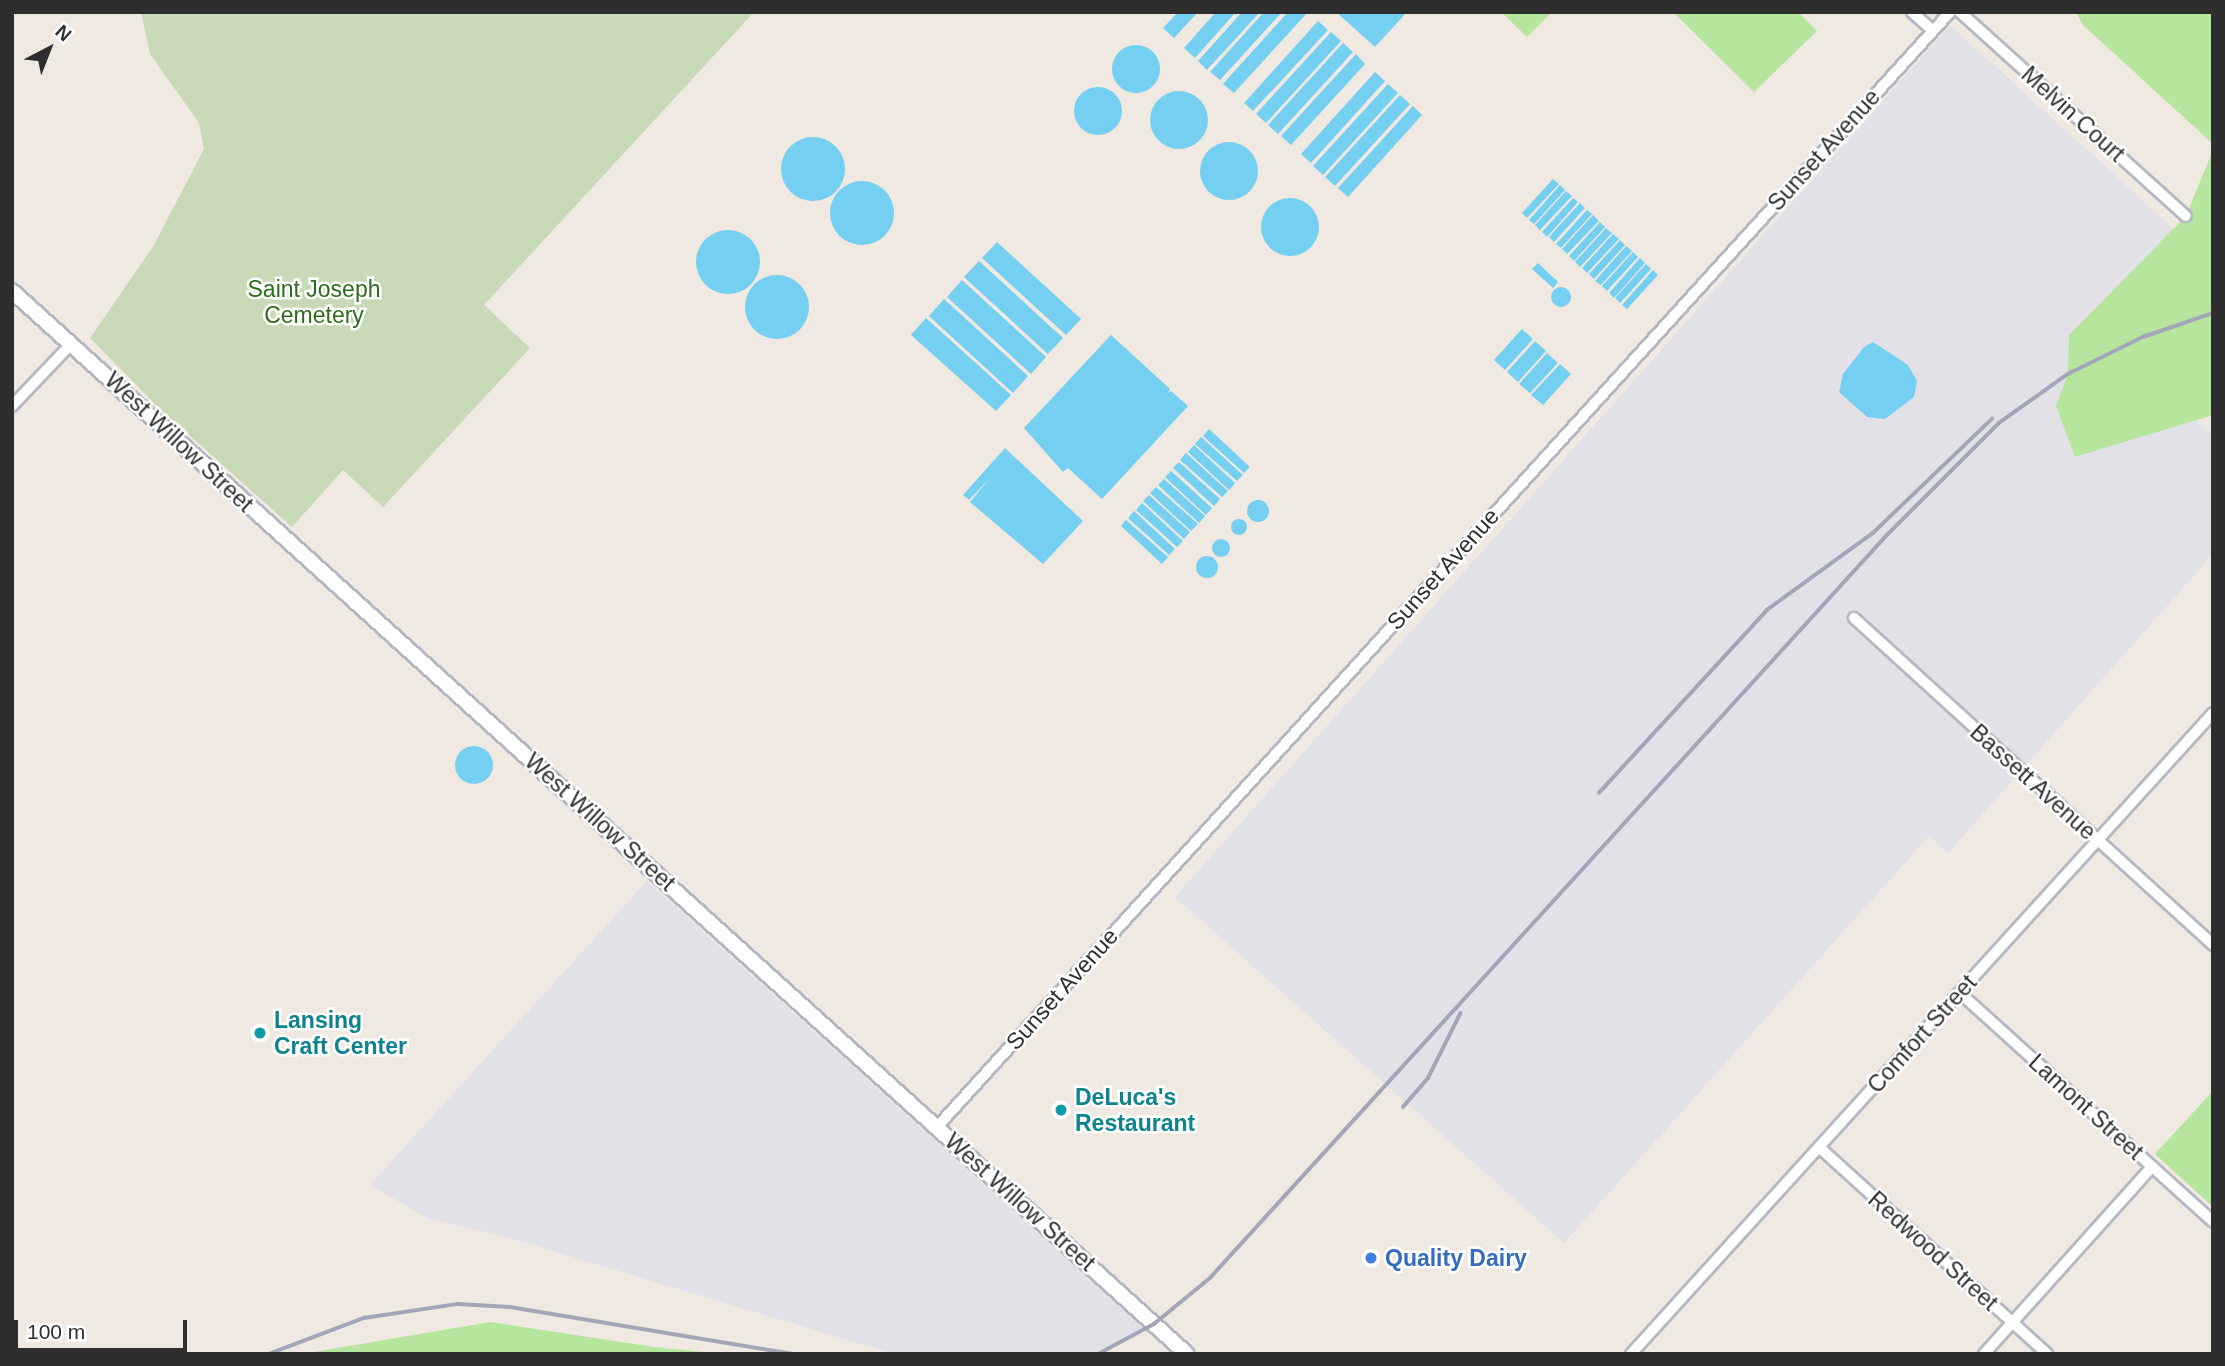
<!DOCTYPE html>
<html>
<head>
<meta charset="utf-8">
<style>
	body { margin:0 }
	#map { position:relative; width:2225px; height:1366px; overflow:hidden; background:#efe9e1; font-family:Arial,sans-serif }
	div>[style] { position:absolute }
	.industrial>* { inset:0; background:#e3e1e8 }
	.green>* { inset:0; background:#b6e59e }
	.cemetery>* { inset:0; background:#c8d9b8 }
	.water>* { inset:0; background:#75cff0 }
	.round { border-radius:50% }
	.roads { filter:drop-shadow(2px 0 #b4b7c1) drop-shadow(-2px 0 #b4b7c1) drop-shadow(0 2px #b4b7c1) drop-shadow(0 -2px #b4b7c1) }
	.minor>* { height:10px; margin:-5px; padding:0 5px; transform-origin:5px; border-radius:5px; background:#fff }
	.tertiary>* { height:14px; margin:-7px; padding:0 7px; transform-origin:7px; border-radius:7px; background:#fff }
	.rail>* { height:3.5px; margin:-1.75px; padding:0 1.75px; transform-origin:1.75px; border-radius:1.75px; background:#a3a6b8 }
	.dots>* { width:19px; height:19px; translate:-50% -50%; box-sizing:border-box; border:4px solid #fff; border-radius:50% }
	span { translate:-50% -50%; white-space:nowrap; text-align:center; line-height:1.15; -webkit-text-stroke:5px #fff; paint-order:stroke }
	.street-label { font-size:23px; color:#2e2e2e }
	.park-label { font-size:23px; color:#2c6e1b }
	.culture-label { font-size:23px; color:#0d838f; font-weight:700 }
	.left { translate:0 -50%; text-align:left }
	.shop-label { font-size:23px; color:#366cbe; font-weight:700 }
	.frame { position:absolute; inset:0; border:14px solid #2e2e2e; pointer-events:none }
	.north { position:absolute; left:14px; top:14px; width:70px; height:70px; -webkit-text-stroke:5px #fff; paint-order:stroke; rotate:42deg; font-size:19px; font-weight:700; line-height:28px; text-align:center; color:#2e2e2e }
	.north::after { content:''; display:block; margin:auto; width:24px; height:32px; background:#2e2e2e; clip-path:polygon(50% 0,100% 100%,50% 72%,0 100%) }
	.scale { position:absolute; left:14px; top:1320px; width:173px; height:32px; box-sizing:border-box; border:4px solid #2e2e2e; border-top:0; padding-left:9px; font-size:21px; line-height:24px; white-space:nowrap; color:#2e2e2e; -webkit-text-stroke:5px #fff; paint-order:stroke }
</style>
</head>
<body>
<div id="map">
	<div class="industrial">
		<div style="clip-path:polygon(1950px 25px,2174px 229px,2086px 317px,2213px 436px,2213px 554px,1948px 853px,1929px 836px,1564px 1243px,1175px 897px)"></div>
		<div style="clip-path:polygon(647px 881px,1144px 1329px,1090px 1354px,894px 1354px,503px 1236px,429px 1219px,370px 1185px)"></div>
	</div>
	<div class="green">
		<div style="clip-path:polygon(1501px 12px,1552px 12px,1527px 37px)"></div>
		<div style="clip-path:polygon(1673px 12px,1798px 12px,1817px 31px,1754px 92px)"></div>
		<div style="clip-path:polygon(2076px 12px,2213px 12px,2213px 144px,2083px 25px)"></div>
		<div style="clip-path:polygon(2213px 150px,2213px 415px,2075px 457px,2056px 406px,2068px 374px,2069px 335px,2186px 216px)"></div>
		<div style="clip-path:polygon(2213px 1091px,2213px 1207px,2155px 1154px)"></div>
		<div style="clip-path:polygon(490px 1322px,654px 1347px,723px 1354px,302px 1354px)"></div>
	</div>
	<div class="cemetery">
		<div style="clip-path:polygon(141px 12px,754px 12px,484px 305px,530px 348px,383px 507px,343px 470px,292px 527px,158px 407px,90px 338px,154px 245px,204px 149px,199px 123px,150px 54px)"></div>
	</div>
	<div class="water">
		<div style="clip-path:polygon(1178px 12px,1198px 12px,1174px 38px,1163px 28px)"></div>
		<div style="clip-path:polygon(1216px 12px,1236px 12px,1195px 58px,1184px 48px)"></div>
		<div style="clip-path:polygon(1242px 12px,1260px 12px,1207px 70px,1198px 61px)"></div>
		<div style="clip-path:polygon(1264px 12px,1282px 12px,1220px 80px,1210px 72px)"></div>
		<div style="clip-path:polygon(1288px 12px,1308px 12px,1234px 93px,1223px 84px)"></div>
		<div style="clip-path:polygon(1336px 12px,1407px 12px,1375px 47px)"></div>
		<div style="clip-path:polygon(1318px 21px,1328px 30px,1253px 111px,1244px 103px)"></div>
		<div style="clip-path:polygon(1331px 32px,1341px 41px,1266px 123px,1256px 114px)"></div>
		<div style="clip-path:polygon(1343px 43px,1353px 52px,1278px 134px,1268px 125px)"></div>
		<div class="round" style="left:1112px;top:45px;width:48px;height:48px"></div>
		<div style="clip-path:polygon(1356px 54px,1365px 64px,1291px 145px,1281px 136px)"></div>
		<div style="clip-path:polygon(1375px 72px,1385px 81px,1311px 163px,1301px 154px)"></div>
		<div style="clip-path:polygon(1388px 84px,1398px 93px,1323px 175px,1313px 166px)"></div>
		<div class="round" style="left:1074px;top:87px;width:48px;height:48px"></div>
		<div class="round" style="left:1150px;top:91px;width:58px;height:58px"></div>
		<div style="clip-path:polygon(1400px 95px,1410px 104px,1335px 186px,1325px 177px)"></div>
		<div style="clip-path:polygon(1413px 106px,1422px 115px,1348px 197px,1338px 188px)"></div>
		<div class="round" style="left:781px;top:137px;width:64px;height:64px"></div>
		<div class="round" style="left:1200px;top:142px;width:58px;height:58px"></div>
		<div style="clip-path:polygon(1553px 179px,1559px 184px,1527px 218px,1522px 213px)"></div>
		<div class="round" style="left:830px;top:181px;width:64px;height:64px"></div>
		<div style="clip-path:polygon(1560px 185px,1565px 190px,1534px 224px,1529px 220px)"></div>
		<div style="clip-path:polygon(1566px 191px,1572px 196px,1540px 230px,1535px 225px)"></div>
		<div class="round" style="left:1261px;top:198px;width:58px;height:58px"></div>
		<div style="clip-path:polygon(1573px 198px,1578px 202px,1547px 237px,1542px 232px)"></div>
		<div style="clip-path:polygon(1580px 203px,1585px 208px,1554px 242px,1549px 237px)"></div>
		<div style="clip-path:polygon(1587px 210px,1592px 214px,1561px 248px,1556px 244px)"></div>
		<div style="clip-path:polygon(1593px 215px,1599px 221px,1567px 254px,1562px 249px)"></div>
		<div style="clip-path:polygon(1600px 222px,1605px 227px,1574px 261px,1569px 256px)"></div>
		<div style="clip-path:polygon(1606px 228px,1612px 233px,1580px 267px,1575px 262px)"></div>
		<div class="round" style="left:696px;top:230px;width:64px;height:64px"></div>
		<div style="clip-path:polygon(1613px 234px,1619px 239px,1587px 273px,1582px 268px)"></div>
		<div style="clip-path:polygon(1620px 240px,1625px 245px,1594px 279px,1589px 274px)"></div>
		<div style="clip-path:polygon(997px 242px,1081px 319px,1066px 335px,982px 258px)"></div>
		<div style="clip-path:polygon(1626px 246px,1632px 251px,1601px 285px,1595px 281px)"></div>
		<div style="clip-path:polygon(1633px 252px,1638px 257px,1607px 291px,1602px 286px)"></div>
		<div style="clip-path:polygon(1640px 258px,1645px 263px,1614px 298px,1609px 293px)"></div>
		<div style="clip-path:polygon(979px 261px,1063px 338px,1048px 354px,964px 277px)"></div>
		<div style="clip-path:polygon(1538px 263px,1558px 282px,1553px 288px,1532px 269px)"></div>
		<div style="clip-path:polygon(1646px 264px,1651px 269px,1620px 303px,1615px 298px)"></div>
		<div style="clip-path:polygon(1653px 270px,1658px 275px,1627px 309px,1622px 305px)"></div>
		<div class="round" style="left:745px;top:275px;width:64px;height:64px"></div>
		<div style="clip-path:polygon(962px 280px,1046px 357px,1031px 374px,947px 297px)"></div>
		<div class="round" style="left:1551px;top:287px;width:20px;height:20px"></div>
		<div style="clip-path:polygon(944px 299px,1028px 376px,1013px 393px,929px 316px)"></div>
		<div style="clip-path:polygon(926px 318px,1011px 395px,996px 411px,911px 335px)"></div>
		<div style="clip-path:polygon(1522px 329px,1533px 339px,1505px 370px,1494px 360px)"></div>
		<div style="clip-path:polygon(1111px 335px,1170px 389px,1168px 393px,1171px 391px,1188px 406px,1102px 499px,1068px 468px,1063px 472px,1024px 428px)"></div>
		<div style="clip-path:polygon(1535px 341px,1546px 351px,1518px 382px,1507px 372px)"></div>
		<div style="clip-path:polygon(1873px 342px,1908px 365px,1917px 381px,1914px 397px,1885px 419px,1867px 417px,1839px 392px,1843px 374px,1864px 347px)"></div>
		<div style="clip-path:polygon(1547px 353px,1558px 363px,1530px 393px,1519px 384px)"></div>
		<div style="clip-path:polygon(1560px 364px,1571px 374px,1543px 405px,1531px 395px)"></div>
		<div style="clip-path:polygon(1209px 429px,1250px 467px,1244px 473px,1203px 436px)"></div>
		<div style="clip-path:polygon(1201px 437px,1243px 475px,1237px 481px,1195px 444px)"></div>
		<div style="clip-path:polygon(1194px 445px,1235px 483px,1229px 490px,1188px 452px)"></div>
		<div style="clip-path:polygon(1005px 448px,1083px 521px,1043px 564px,970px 502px,990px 478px,969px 500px,963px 495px)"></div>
		<div style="clip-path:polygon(1186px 453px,1228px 491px,1222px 497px,1180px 460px)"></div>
		<div style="clip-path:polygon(1179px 462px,1220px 499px,1214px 506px,1173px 468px)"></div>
		<div style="clip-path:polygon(1171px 471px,1212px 508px,1206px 515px,1165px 477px)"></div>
		<div style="clip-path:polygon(1164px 479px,1205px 516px,1199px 523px,1158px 485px)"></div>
		<div style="clip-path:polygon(1156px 487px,1198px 524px,1191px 531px,1150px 493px)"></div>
		<div style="clip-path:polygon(1149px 495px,1190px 532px,1184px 539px,1143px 501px)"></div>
		<div class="round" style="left:1247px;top:500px;width:22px;height:22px"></div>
		<div style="clip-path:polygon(1142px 503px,1183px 541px,1177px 547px,1136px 510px)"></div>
		<div style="clip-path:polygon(1134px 511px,1175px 549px,1169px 555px,1128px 518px)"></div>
		<div class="round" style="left:1231px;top:519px;width:16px;height:16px"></div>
		<div style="clip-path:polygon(1126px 520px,1168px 557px,1162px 564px,1121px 526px)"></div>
		<div class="round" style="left:1212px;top:539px;width:18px;height:18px"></div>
		<div class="round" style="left:1196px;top:556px;width:22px;height:22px"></div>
		<div class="round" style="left:455px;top:746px;width:38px;height:38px"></div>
	</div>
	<div class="roads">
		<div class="minor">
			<div style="left:1912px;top:12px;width:28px;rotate:42deg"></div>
			<div style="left:1960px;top:12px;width:304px;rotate:42.1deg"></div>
			<div style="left:12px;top:406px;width:86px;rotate:-46.4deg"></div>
			<div style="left:1854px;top:618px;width:486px;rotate:42.3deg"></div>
			<div style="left:1960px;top:993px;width:341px;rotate:42.1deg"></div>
			<div style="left:937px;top:1127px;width:1506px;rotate:-47.74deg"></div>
			<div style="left:1819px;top:1147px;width:308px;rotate:42.2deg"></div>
			<div style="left:1631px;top:1354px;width:866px;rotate:-47.76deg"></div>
			<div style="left:1984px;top:1354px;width:251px;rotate:-48.1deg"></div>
		</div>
		<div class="tertiary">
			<div style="left:12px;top:291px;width:1584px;rotate:42.14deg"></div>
		</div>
	</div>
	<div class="rail">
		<div style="left:1599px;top:793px;width:248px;rotate:-47.4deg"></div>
		<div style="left:1767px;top:610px;width:131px;rotate:-36deg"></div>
		<div style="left:1873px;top:533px;width:165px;rotate:-43.8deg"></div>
		<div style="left:1403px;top:1107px;width:38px;rotate:-49deg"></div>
		<div style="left:1428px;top:1078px;width:72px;rotate:-63.4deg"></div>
		<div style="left:269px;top:1354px;width:102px;rotate:-20.8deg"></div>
		<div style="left:364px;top:1318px;width:95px;rotate:-8.5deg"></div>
		<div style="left:458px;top:1304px;width:52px;rotate:3.3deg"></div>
		<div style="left:510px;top:1307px;width:288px;rotate:9.4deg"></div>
		<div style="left:1098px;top:1354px;width:64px;rotate:-28.2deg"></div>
		<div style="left:1154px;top:1324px;width:72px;rotate:-39.4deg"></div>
		<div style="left:1210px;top:1278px;width:1005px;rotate:-47.66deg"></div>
		<div style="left:1887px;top:535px;width:158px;rotate:-45deg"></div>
		<div style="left:1999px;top:423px;width:85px;rotate:-35.4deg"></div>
		<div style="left:2068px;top:374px;width:84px;rotate:-26.3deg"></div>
		<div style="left:2143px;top:337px;width:74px;rotate:-18.9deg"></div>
	</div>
	<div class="dots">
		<div style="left:260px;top:1033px;background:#0f9aa8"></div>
		<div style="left:1061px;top:1110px;background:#0f9aa8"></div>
		<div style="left:1371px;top:1258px;background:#3f7fe0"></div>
	</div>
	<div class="street-label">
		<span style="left:2073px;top:114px;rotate:42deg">Melvin Court</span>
		<span style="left:1824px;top:150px;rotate:-48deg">Sunset Avenue</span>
		<span style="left:179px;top:442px;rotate:43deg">West Willow Street</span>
		<span style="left:1443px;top:569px;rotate:-48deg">Sunset Avenue</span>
		<span style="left:2033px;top:782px;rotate:42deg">Bassett Avenue</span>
		<span style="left:600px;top:822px;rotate:42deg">West Willow Street</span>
		<span style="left:1062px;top:989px;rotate:-48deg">Sunset Avenue</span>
		<span style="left:1922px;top:1034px;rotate:-48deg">Comfort Street</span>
		<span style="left:2086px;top:1107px;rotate:42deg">Lamont Street</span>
		<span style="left:1020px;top:1202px;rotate:42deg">West Willow Street</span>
		<span style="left:1933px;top:1251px;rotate:42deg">Redwood Street</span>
	</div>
	<div class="park-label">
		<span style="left:314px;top:302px">Saint Joseph<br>Cemetery</span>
	</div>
	<div class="culture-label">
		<span class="left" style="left:274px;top:1033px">Lansing<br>Craft Center</span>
		<span class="left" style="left:1075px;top:1110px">DeLuca's<br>Restaurant</span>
	</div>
	<div class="shop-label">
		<span class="left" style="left:1385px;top:1258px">Quality Dairy</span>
	</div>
	<div class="frame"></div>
	<div class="north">N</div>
	<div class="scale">100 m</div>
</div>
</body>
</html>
